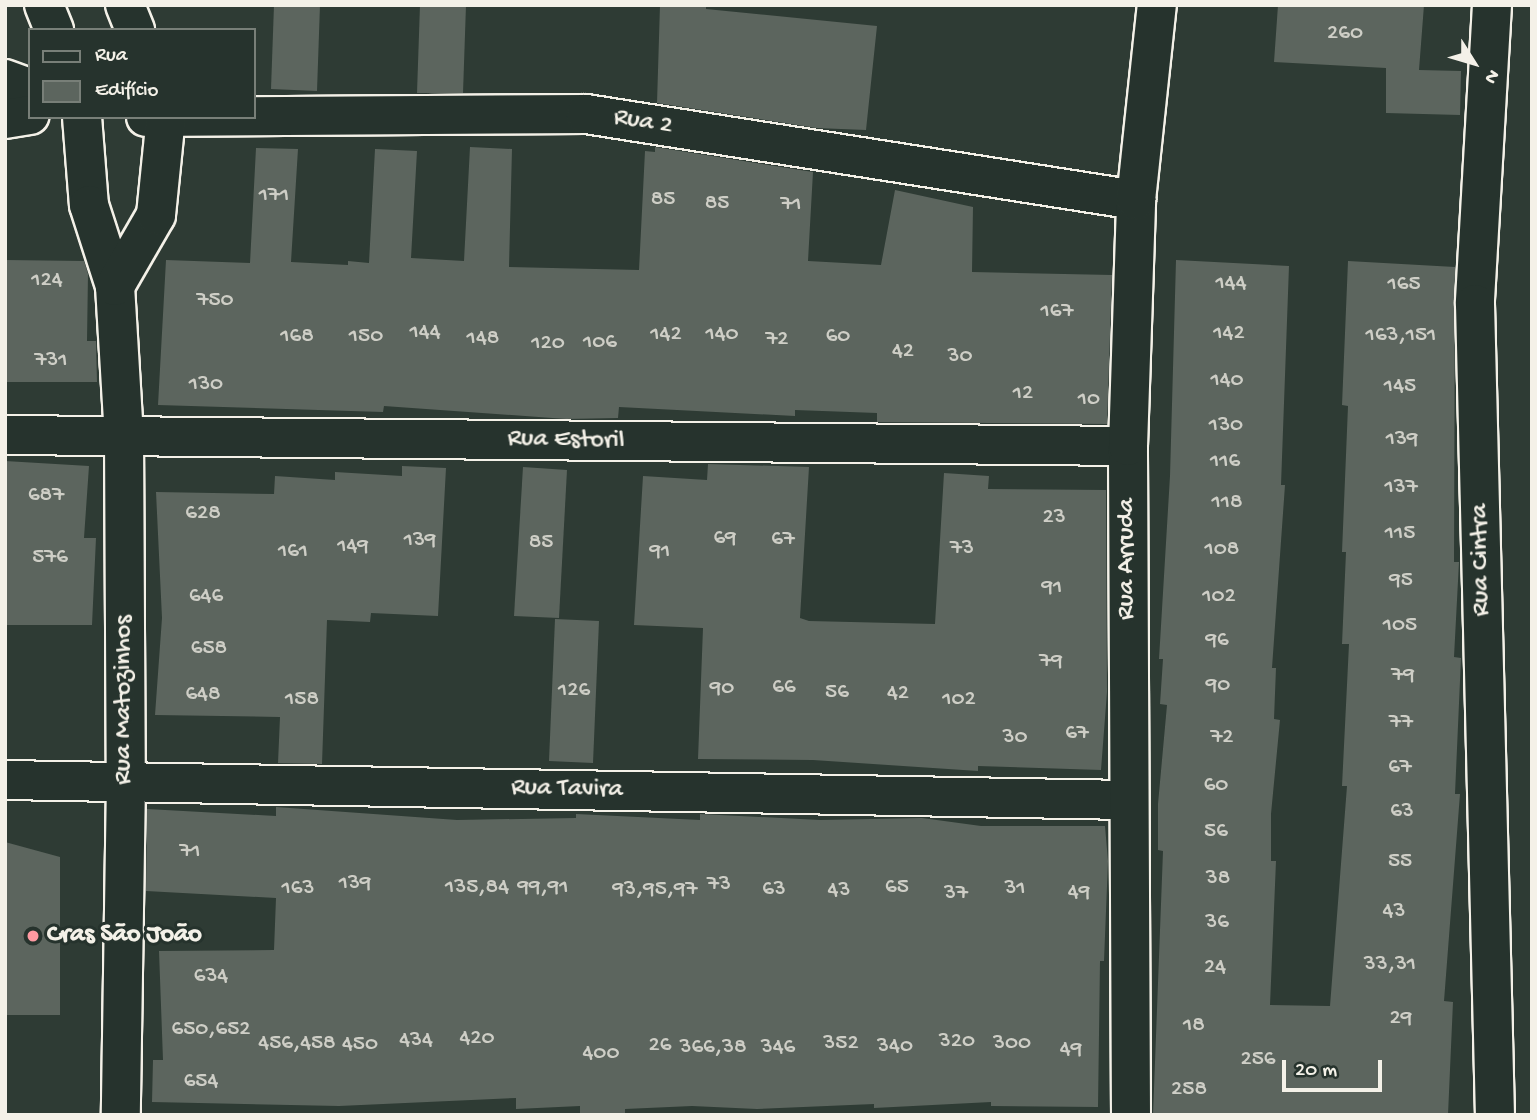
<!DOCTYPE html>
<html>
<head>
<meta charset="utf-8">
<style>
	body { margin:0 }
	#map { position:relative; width:1537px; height:1120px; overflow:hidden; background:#2e3b34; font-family:"Gochi Hand",sans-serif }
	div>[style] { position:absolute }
	.building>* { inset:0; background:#5c655e }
	.roads { filter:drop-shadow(2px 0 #f4f1e8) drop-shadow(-2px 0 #f4f1e8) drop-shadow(0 2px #f4f1e8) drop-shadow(0 -2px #f4f1e8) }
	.minor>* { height:38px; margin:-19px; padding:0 19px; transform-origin:19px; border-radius:19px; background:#26332d }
	.dots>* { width:19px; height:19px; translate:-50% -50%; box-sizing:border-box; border:4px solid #26332d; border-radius:50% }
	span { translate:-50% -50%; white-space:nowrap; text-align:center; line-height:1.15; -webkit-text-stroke:6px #26332d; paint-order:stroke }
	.number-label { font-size:23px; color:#cecec6 }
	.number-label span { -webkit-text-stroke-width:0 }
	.street-label { font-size:26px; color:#f4f1e8 }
	.poi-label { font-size:26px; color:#f4f1e8; font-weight:700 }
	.left { translate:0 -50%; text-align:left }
	.frame { position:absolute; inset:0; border:7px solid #f4f1e8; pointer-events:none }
	.legend { position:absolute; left:28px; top:28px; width:228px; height:91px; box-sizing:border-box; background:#26332d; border:2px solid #787f78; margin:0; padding:9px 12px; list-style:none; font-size:21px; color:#f4f1e8 }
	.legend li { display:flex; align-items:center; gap:14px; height:35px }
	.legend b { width:35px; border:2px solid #787f78 }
	.north { position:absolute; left:1439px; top:28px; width:70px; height:70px; -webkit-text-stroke:5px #26332d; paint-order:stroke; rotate:127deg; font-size:19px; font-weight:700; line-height:28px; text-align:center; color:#f4f1e8 }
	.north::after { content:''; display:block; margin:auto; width:24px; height:32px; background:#f4f1e8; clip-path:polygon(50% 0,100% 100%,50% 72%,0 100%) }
	.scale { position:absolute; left:1282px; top:1060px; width:100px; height:32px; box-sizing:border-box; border:4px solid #f4f1e8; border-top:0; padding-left:9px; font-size:21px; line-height:24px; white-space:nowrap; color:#f4f1e8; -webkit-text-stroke:5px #26332d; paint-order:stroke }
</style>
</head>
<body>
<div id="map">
	<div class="building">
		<div style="clip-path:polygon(274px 5px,320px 5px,317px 91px,271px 89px)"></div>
		<div style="clip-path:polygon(420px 5px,466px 5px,463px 93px,417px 93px)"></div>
		<div style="clip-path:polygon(660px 5px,706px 5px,706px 9px,877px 26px,866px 130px,816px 128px,657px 103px)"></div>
		<div style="clip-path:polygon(1278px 5px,1424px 5px,1419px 70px,1461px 71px,1460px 115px,1386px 113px,1386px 68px,1274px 62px)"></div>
		<div style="clip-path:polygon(470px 147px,512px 149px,509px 267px,639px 270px,645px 151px,655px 152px,655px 147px,813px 172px,808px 261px,881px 265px,895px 190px,973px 207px,972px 272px,1112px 275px,1107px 424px,877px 422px,877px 413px,795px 410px,795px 416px,619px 407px,618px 418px,566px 419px,384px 406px,383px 412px,158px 405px,166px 260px,250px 263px,256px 148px,298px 149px,291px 262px,348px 265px,348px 261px,369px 263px,375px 149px,417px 151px,411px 258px,464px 261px)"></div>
		<div style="clip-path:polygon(5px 260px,84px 261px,88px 274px,87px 341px,96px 341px,97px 382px,5px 382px)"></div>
		<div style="clip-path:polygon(1176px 260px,1289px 266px,1281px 485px,1285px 485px,1272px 668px,1276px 668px,1274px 719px,1280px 720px,1271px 814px,1271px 861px,1276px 861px,1270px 1005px,1330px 1006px,1347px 786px,1342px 786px,1349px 644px,1342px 644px,1346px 552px,1342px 552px,1348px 406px,1342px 405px,1348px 261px,1455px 267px,1454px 562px,1459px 562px,1454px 657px,1461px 658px,1455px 794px,1460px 794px,1444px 1001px,1453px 1002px,1448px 1115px,1153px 1115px,1163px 851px,1158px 850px,1158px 804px,1167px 705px,1160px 704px,1163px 659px,1159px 659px,1170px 476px)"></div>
		<div style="clip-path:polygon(5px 461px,89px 466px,84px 538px,96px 538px,92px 625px,5px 625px)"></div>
		<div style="clip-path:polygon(708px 464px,809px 467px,800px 618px,809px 621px,935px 624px,944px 473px,989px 476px,988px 489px,1106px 490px,1107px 692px,1101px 770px,978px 766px,978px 771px,813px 760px,698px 759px,703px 628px,634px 625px,643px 476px,707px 480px)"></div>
		<div style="clip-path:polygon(402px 466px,446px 468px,438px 616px,371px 613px,370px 622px,327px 620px,322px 764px,278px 763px,280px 717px,155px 715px,162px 618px,156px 492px,274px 494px,275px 476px,335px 480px,335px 472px,402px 476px)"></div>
		<div style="clip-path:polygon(523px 467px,567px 470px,559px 618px,514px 616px)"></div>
		<div style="clip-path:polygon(555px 619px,599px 621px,593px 763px,549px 761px)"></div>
		<div style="clip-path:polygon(276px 807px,457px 820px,576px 818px,576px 814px,700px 820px,700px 814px,820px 820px,922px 818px,981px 826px,1105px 826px,1108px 861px,1104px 961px,1100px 961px,1098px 1107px,991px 1106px,991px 1102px,874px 1108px,874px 1104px,757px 1109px,692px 1106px,625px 1109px,625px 1115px,580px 1115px,580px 1106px,516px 1109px,516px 1098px,339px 1106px,152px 1102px,153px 1060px,163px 1060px,159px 951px,274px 950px,276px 898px,146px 891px,147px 809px,276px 816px)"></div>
		<div style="clip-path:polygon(5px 842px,60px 857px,60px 1015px,5px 1015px)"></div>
	</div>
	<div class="roads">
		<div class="minor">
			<div style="left:44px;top:5px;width:27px;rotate:68deg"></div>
			<div style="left:125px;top:5px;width:27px;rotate:68deg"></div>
			<div style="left:1492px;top:5px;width:299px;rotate:93.3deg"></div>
			<div style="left:1475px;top:304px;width:811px;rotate:88.59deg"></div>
			<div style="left:5px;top:79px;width:27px;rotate:20deg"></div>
			<div style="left:82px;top:117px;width:88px;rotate:85.5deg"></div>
			<div style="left:89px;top:205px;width:85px;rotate:72.2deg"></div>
			<div style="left:115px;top:286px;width:150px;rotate:86.6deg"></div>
			<div style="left:124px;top:436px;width:346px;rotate:89.7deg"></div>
			<div style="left:126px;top:782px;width:333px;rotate:90.9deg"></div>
			<div style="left:146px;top:117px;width:440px;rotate:-0.4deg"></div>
			<div style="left:586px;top:114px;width:557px;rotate:8.89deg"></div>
			<div style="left:5px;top:119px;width:25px;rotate:-9deg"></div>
			<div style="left:115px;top:286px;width:82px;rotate:-60deg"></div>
			<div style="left:156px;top:215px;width:99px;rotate:-84.2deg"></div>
			<div style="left:5px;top:435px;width:1123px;rotate:0.56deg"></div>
			<div style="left:5px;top:780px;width:1124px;rotate:1.02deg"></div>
			<div style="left:1131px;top:1115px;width:669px;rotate:-90.26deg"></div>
			<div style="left:1128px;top:446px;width:246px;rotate:-88.1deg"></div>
			<div style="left:1136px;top:200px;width:196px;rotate:-83.9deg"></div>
		</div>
	</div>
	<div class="dots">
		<div style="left:33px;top:936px;background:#ff9aa2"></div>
	</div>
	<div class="number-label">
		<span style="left:1345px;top:34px">260</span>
		<span style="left:274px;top:196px">171</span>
		<span style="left:663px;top:200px">85</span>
		<span style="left:717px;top:204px">85</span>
		<span style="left:791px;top:205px">71</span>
		<span style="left:47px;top:281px">124</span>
		<span style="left:1231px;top:284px">144</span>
		<span style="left:1404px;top:285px">165</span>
		<span style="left:215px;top:301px">750</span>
		<span style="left:1057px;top:312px">167</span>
		<span style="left:425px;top:333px">144</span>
		<span style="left:1229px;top:334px">142</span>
		<span style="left:666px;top:335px">142</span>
		<span style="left:722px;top:335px">140</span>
		<span style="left:1401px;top:336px">163,151</span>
		<span style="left:297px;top:337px">168</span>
		<span style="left:366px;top:337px">150</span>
		<span style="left:838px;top:337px">60</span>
		<span style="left:483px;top:339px">148</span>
		<span style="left:777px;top:340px">72</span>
		<span style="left:600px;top:343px">106</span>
		<span style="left:548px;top:344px">120</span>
		<span style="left:903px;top:352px">42</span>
		<span style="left:960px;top:357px">30</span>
		<span style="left:51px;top:361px">731</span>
		<span style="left:1227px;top:381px">140</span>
		<span style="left:206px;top:385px">130</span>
		<span style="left:1400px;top:387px">145</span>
		<span style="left:1023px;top:394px">12</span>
		<span style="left:1089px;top:400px">10</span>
		<span style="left:1226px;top:426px">130</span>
		<span style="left:1402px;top:440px">139</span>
		<span style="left:1225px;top:462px">116</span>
		<span style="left:1401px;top:488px">137</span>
		<span style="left:46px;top:496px">687</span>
		<span style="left:1227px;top:503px">118</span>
		<span style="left:203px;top:514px">628</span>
		<span style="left:1054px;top:518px">23</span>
		<span style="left:1400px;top:534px">115</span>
		<span style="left:725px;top:539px">69</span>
		<span style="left:783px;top:540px">67</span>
		<span style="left:420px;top:541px">139</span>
		<span style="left:541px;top:543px">85</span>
		<span style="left:353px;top:547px">149</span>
		<span style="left:962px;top:549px">73</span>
		<span style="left:1222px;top:550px">108</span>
		<span style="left:293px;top:552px">161</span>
		<span style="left:660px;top:552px">91</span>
		<span style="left:50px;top:558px">576</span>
		<span style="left:1401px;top:581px">95</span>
		<span style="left:1052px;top:588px">91</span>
		<span style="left:206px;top:597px">646</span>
		<span style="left:1219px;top:597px">102</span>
		<span style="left:1400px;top:626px">105</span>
		<span style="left:1217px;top:641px">96</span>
		<span style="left:209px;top:649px">658</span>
		<span style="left:1051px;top:662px">79</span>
		<span style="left:1403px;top:676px">79</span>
		<span style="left:1218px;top:686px">90</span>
		<span style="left:784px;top:688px">66</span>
		<span style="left:722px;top:689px">90</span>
		<span style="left:574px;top:691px">126</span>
		<span style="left:837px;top:693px">56</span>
		<span style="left:898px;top:694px">42</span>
		<span style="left:203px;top:695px">648</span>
		<span style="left:302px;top:700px">158</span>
		<span style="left:959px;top:700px">102</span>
		<span style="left:1401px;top:723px">77</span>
		<span style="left:1077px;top:734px">67</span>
		<span style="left:1015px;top:738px">30</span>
		<span style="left:1222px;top:738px">72</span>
		<span style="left:1400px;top:768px">67</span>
		<span style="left:1216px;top:786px">60</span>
		<span style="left:1402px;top:812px">63</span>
		<span style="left:1216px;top:832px">56</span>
		<span style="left:190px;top:852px">71</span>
		<span style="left:1400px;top:862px">55</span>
		<span style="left:1218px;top:879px">38</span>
		<span style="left:355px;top:884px">139</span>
		<span style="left:719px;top:885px">73</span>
		<span style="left:477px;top:888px">135,84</span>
		<span style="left:543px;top:888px">99,91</span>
		<span style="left:897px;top:888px">65</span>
		<span style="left:298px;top:889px">163</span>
		<span style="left:1015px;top:889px">31</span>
		<span style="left:655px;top:890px">93,95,97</span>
		<span style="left:774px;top:890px">63</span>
		<span style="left:839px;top:891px">43</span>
		<span style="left:1079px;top:893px">49</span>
		<span style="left:956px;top:894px">37</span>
		<span style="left:1394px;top:912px">43</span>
		<span style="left:1217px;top:923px">36</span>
		<span style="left:1390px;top:965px">33,31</span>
		<span style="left:1215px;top:968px">24</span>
		<span style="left:211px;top:977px">634</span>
		<span style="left:1401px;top:1019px">29</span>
		<span style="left:1194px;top:1026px">18</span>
		<span style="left:211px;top:1030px">650,652</span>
		<span style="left:477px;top:1039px">420</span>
		<span style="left:416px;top:1041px">434</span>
		<span style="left:957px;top:1042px">320</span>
		<span style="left:297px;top:1044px">456,458</span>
		<span style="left:841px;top:1044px">352</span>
		<span style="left:1012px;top:1044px">300</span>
		<span style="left:360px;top:1045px">450</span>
		<span style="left:660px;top:1046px">26</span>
		<span style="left:895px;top:1047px">340</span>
		<span style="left:713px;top:1048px">366,38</span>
		<span style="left:778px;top:1048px">346</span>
		<span style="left:1071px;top:1050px">49</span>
		<span style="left:601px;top:1054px">400</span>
		<span style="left:1258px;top:1060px">256</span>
		<span style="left:201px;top:1082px">654</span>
		<span style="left:1189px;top:1090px">258</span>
	</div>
	<div class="street-label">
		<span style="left:643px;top:123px;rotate:9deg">Rua 2</span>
		<span style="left:566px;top:441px;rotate:1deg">Rua Estoril</span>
		<span style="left:1128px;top:559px;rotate:-90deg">Rua Arruda</span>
		<span style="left:1482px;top:560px;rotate:-91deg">Rua Cintra</span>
		<span style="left:125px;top:700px;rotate:-90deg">Rua Matozinhos</span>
		<span style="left:567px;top:790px;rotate:1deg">Rua Tavira</span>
	</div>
	<div class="poi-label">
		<span class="left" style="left:47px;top:936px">Cras São João</span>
	</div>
	<div class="frame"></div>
	<ul class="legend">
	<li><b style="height:9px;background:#26332d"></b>Rua</li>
	<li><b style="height:19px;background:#5c655e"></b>Edifício</li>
	</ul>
	<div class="north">N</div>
	<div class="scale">20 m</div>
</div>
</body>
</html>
